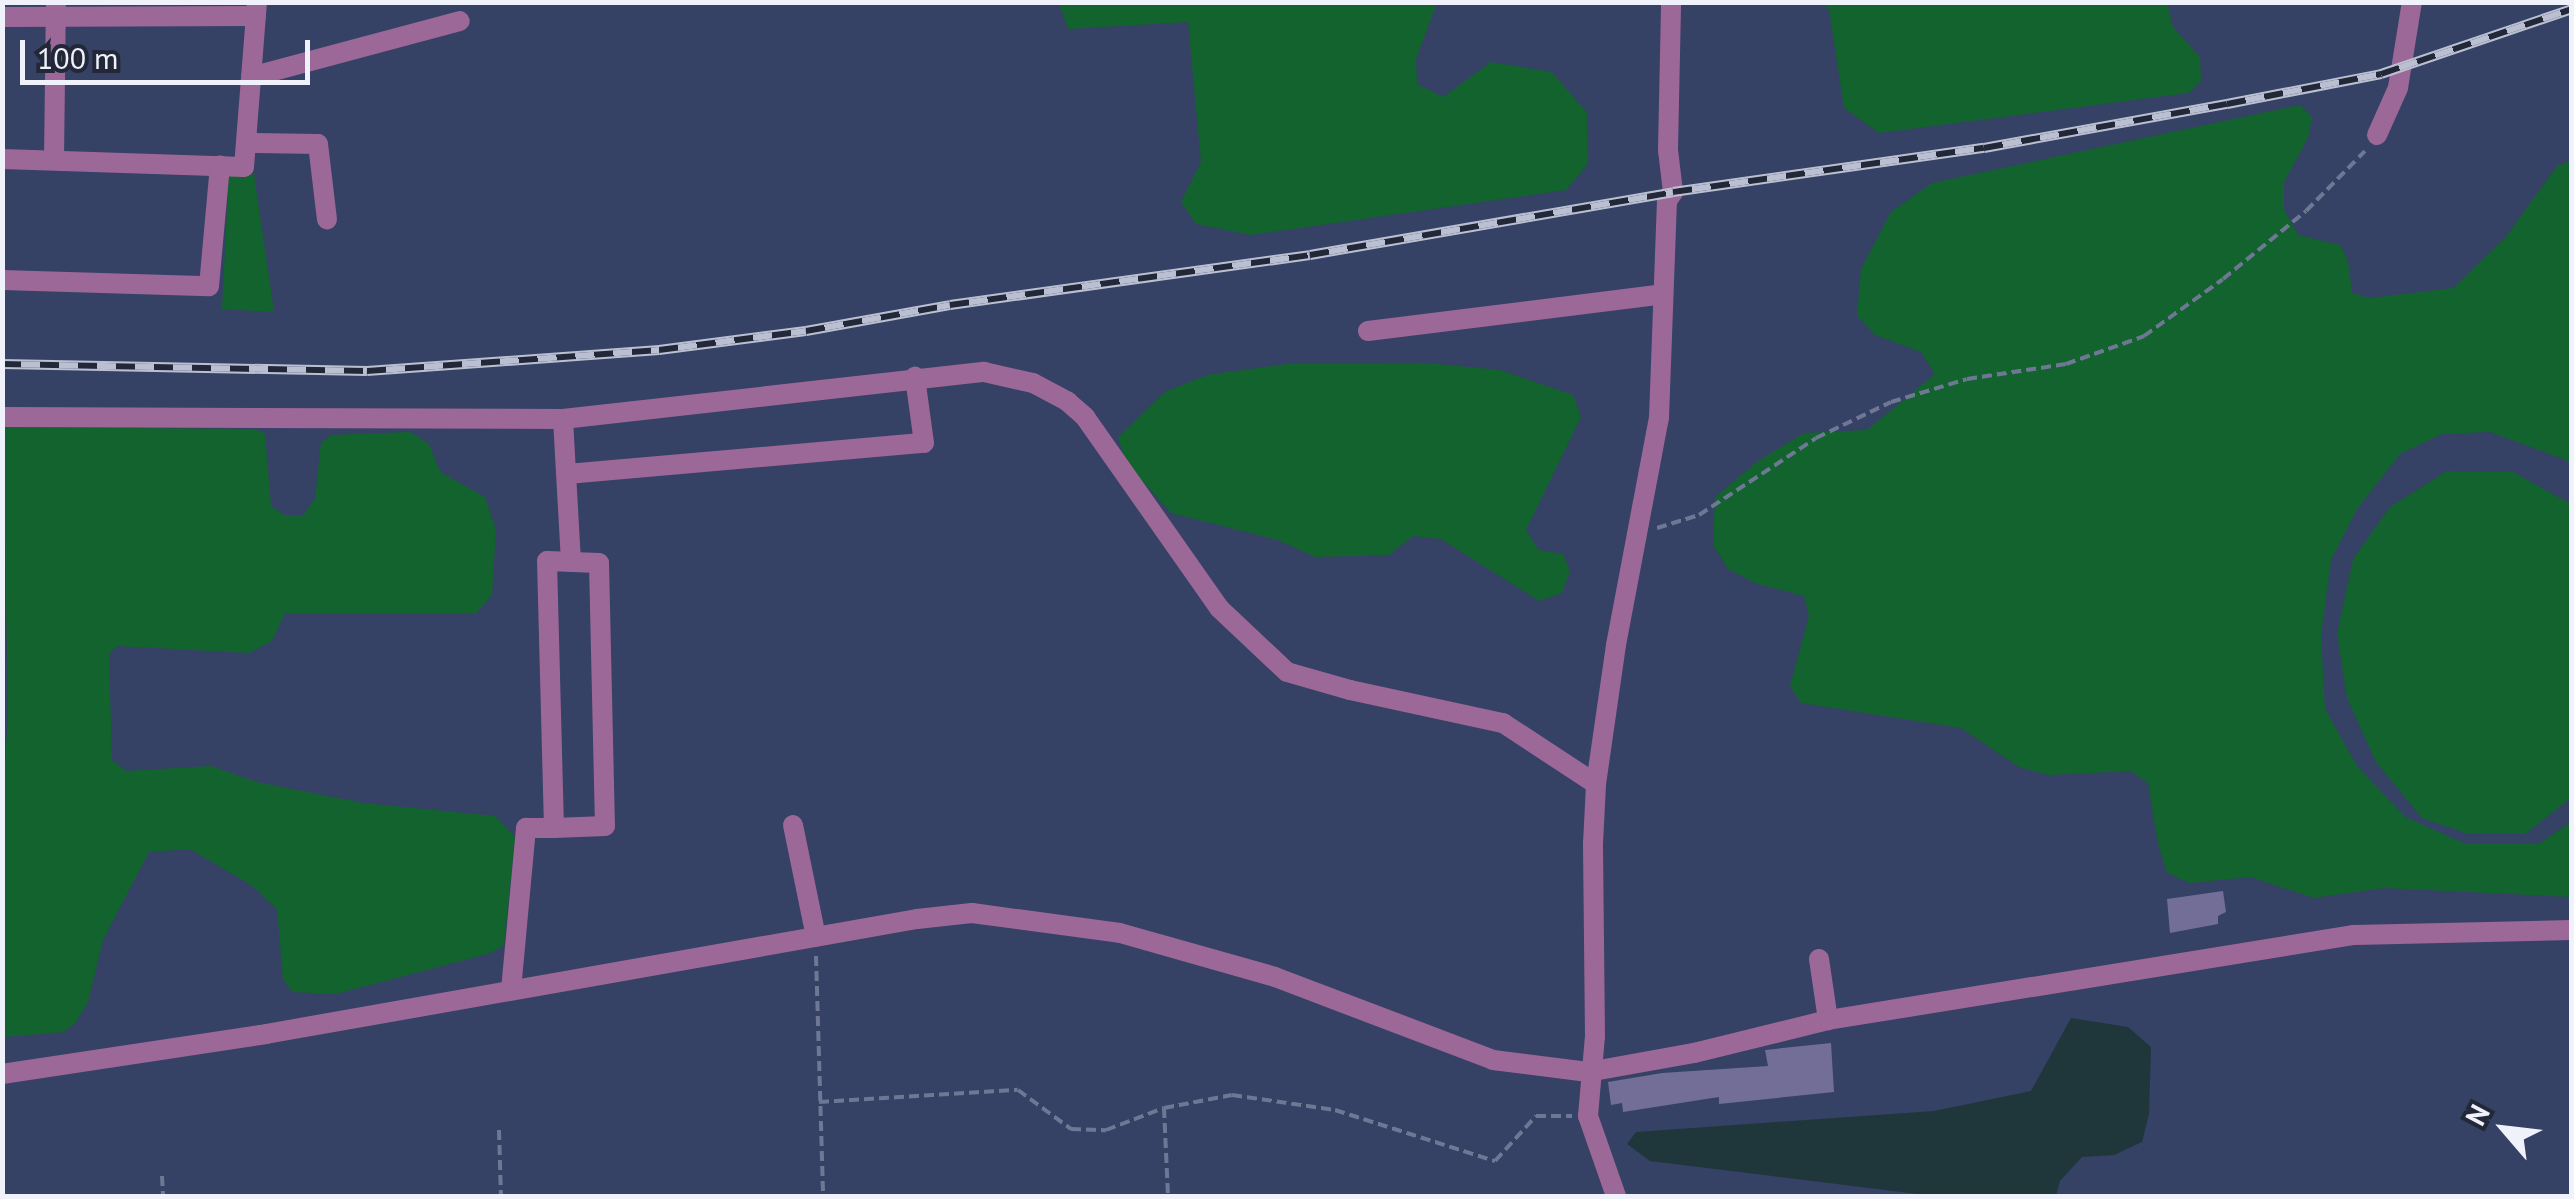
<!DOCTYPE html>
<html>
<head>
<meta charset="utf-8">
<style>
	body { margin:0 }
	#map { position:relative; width:2574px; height:1199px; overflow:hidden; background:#354165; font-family:"PT Sans",sans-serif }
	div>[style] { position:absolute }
	.green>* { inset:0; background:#13632e }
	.water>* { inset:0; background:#1f373b }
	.building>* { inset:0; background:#736e98 }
	.path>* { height:4px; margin-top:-2px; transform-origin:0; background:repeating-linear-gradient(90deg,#6e7793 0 10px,transparent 0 15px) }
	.minor>* { height:20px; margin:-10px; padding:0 10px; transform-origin:10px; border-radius:10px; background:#9c6898 }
	.rail>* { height:10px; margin-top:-5px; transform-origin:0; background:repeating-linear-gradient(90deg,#232839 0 19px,#bac0d1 0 38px); box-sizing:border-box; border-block:2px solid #bac0d1 }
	span { translate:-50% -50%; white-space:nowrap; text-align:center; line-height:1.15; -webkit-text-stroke:8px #232839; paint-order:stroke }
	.frame { position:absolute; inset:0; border:5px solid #eff2fb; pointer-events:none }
	.north { position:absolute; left:2454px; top:1079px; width:100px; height:100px; -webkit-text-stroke:8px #232839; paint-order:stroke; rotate:298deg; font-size:28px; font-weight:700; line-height:40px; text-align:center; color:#eff2fb }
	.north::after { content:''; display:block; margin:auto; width:35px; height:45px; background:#eff2fb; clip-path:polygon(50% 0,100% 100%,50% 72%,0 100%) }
	.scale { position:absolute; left:20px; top:40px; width:290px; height:45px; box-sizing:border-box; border:5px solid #eff2fb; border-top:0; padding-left:12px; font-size:30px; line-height:35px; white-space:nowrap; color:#eff2fb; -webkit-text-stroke:8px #232839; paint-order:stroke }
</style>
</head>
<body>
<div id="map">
	<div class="green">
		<div style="clip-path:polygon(1059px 3px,1437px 3px,1416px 59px,1417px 84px,1443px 97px,1491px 62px,1552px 72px,1587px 113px,1588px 164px,1566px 190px,1251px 235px,1196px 224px,1181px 202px,1201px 162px,1188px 22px,1068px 29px)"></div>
		<div style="clip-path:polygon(1821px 3px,2167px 3px,2173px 27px,2200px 57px,2201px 81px,2188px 93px,1879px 133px,1844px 108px,1829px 9px)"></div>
		<div style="clip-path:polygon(2300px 105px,2312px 117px,2308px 138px,2284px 182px,2284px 209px,2298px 235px,2340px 245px,2348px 261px,2352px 293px,2370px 298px,2453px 288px,2505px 238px,2557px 166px,2571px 161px,2571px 462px,2490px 432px,2442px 434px,2400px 454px,2357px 509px,2331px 560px,2321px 636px,2325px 709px,2357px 766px,2405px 817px,2466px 844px,2538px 844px,2571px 822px,2571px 897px,2384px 888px,2314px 898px,2250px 877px,2190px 883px,2167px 873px,2158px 844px,2148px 783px,2131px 771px,2049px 775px,2019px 767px,1961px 728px,1801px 703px,1790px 686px,1809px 616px,1804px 596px,1755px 583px,1728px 569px,1713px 545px,1715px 497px,1758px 461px,1804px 433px,1867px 430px,1935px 374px,1921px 352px,1875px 335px,1857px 316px,1861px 269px,1891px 212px,1932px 183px)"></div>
		<div style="clip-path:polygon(229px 170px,254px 174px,274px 312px,222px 309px)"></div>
		<div style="clip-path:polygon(1426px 363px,1500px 370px,1573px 395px,1581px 417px,1526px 530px,1539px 550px,1563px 554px,1570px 571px,1562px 593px,1539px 601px,1441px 539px,1413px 536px,1389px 555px,1315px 557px,1278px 540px,1171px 513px,1126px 463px,1118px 437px,1165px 392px,1207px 375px,1287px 364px)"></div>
		<div style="clip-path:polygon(3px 427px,255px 429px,265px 434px,271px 506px,284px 515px,303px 515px,315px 499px,321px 443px,331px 435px,410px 432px,429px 444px,440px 472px,485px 497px,496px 530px,492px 595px,476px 613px,285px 613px,272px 641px,249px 653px,117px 646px,109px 654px,112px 760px,126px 771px,211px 766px,257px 782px,363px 803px,495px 816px,515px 837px,504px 945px,491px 953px,336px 994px,293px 992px,283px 980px,277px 909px,251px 885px,190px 849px,149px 852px,103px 940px,88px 1002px,76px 1022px,64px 1032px,3px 1037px,2px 816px,8px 713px)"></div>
		<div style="clip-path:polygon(2447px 471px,2513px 472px,2571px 504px,2571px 798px,2525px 834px,2466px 833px,2422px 818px,2376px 762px,2347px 698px,2337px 634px,2353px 559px,2390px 507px)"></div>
	</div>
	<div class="water">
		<div style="clip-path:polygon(2071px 1018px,2128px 1027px,2151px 1047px,2149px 1114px,2142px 1142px,2114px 1155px,2082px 1157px,2060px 1181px,2056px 1196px,1934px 1196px,1650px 1161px,1627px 1144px,1636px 1132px,1934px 1111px,2031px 1091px)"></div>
	</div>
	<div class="building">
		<div style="clip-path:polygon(2223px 891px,2226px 912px,2218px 916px,2218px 924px,2170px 933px,2167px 899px)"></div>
		<div style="clip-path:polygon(1831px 1043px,1834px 1092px,1719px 1104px,1719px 1097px,1623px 1112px,1622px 1103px,1611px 1105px,1608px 1082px,1662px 1073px,1768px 1066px,1765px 1050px)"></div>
	</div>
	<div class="path">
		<div style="left:1657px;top:528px;width:44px;rotate:-17.2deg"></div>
		<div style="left:1699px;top:515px;width:140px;rotate:-33.3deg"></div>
		<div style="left:1816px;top:438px;width:83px;rotate:-25.6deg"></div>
		<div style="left:1891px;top:402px;width:79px;rotate:-16.8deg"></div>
		<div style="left:1967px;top:379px;width:100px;rotate:-8.6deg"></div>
		<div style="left:2066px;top:364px;width:83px;rotate:-19.7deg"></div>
		<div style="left:2144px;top:336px;width:97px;rotate:-35.8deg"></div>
		<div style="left:2223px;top:279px;width:107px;rotate:-39.3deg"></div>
		<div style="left:2306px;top:211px;width:84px;rotate:-45.5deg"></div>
		<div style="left:816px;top:956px;width:240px;rotate:88.3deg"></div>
		<div style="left:819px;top:1102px;width:199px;rotate:-3.5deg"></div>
		<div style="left:1018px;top:1090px;width:66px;rotate:36.3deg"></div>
		<div style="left:1071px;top:1129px;width:35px;rotate:2deg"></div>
		<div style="left:1106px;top:1130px;width:62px;rotate:-20.8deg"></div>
		<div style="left:1164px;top:1108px;width:69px;rotate:-10.8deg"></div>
		<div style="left:1232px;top:1095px;width:104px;rotate:8.3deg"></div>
		<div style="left:1335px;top:1110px;width:168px;rotate:17.7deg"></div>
		<div style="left:1495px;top:1161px;width:61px;rotate:-47.7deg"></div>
		<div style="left:1536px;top:1116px;width:36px"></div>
		<div style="left:1164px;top:1108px;width:88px;rotate:87.4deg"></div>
		<div style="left:499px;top:1130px;width:66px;rotate:88.3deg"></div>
		<div style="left:162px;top:1176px;width:20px;rotate:87deg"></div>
	</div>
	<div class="minor">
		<div style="left:2px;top:17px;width:254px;rotate:-0.2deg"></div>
		<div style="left:251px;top:77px;width:216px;rotate:-15deg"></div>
		<div style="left:2377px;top:135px;width:51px;rotate:-65.9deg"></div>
		<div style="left:2398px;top:88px;width:87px;rotate:-80.8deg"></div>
		<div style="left:246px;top:143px;width:72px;rotate:0.8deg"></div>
		<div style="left:318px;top:144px;width:76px;rotate:83.2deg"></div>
		<div style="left:2px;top:159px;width:242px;rotate:1.9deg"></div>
		<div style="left:244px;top:167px;width:166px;rotate:-85.5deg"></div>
		<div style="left:54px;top:160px;width:158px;rotate:-89.3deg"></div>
		<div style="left:2px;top:280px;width:207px;rotate:1.7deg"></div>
		<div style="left:209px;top:286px;width:121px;rotate:-84.8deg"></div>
		<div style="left:1368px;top:331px;width:297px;rotate:-7.1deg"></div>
		<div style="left:2px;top:417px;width:561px;rotate:0.2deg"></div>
		<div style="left:563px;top:419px;width:424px;rotate:-6.4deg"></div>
		<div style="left:984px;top:372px;width:50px;rotate:12.7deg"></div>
		<div style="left:1033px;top:383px;width:40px;rotate:28deg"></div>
		<div style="left:1068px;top:402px;width:23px;rotate:41deg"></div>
		<div style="left:1085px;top:417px;width:233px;rotate:54.9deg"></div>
		<div style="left:1219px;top:608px;width:93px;rotate:43.3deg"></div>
		<div style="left:1287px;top:672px;width:66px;rotate:15.9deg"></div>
		<div style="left:1350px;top:690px;width:157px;rotate:12.2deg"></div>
		<div style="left:1503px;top:723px;width:111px;rotate:33.3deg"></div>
		<div style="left:563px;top:419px;width:143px;rotate:86.8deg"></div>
		<div style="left:567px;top:474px;width:358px;rotate:-5deg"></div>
		<div style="left:924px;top:443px;width:67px;rotate:-97.8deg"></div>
		<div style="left:793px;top:825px;width:114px;rotate:78.4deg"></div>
		<div style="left:1819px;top:959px;width:62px;rotate:81.6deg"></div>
		<div style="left:511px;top:990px;width:163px;rotate:-84.7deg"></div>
		<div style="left:526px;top:828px;width:28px"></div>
		<div style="left:554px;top:828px;width:267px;rotate:-91.5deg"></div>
		<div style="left:547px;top:561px;width:52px;rotate:2.2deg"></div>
		<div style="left:599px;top:563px;width:263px;rotate:88.7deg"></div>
		<div style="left:605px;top:826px;width:51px;rotate:177.8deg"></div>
		<div style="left:2px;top:1074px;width:267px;rotate:-8.6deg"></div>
		<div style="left:266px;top:1034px;width:661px;rotate:-10.02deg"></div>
		<div style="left:917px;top:919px;width:55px;rotate:-6.2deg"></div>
		<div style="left:972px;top:913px;width:149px;rotate:7.7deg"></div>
		<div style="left:1120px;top:933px;width:161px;rotate:15.8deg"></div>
		<div style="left:1275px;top:977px;width:233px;rotate:20.8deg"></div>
		<div style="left:1493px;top:1060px;width:96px;rotate:7.2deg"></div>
		<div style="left:1588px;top:1072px;width:108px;rotate:-10.2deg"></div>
		<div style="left:1694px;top:1053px;width:138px;rotate:-13.8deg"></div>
		<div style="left:1828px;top:1020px;width:533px;rotate:-9.18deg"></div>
		<div style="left:2354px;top:935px;width:218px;rotate:-1.3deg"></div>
		<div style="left:1616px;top:1196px;width:85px;rotate:-109.3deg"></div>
		<div style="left:1588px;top:1116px;width:80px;rotate:-85deg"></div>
		<div style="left:1595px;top:1036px;width:192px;rotate:-90.6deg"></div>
		<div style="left:1593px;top:844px;width:60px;rotate:-87.1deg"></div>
		<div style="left:1596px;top:784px;width:140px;rotate:-81.8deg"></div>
		<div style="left:1616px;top:645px;width:231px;rotate:-79.3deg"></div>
		<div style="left:1659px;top:418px;width:217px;rotate:-87.9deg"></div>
		<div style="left:1667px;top:201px;width:11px;rotate:-56deg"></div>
		<div style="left:1673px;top:192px;width:42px;rotate:-96.8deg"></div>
		<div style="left:1668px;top:150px;width:148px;rotate:-88.8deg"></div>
	</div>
	<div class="rail">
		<div style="left:2px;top:364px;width:365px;rotate:1.1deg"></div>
		<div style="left:367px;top:371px;width:293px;rotate:-4.1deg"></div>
		<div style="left:659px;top:350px;width:148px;rotate:-7.4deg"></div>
		<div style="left:806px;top:331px;width:146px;rotate:-10.2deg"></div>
		<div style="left:950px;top:305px;width:363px;rotate:-7.9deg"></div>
		<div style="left:1310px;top:255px;width:368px;rotate:-9.8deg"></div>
		<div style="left:1673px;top:192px;width:314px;rotate:-8.1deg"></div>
		<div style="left:1984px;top:148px;width:247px;rotate:-10.3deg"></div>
		<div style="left:2227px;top:104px;width:157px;rotate:-11deg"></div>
		<div style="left:2381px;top:74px;width:202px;rotate:-18.8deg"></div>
	</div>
	<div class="frame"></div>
	<div class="north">N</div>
	<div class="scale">100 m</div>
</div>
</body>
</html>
